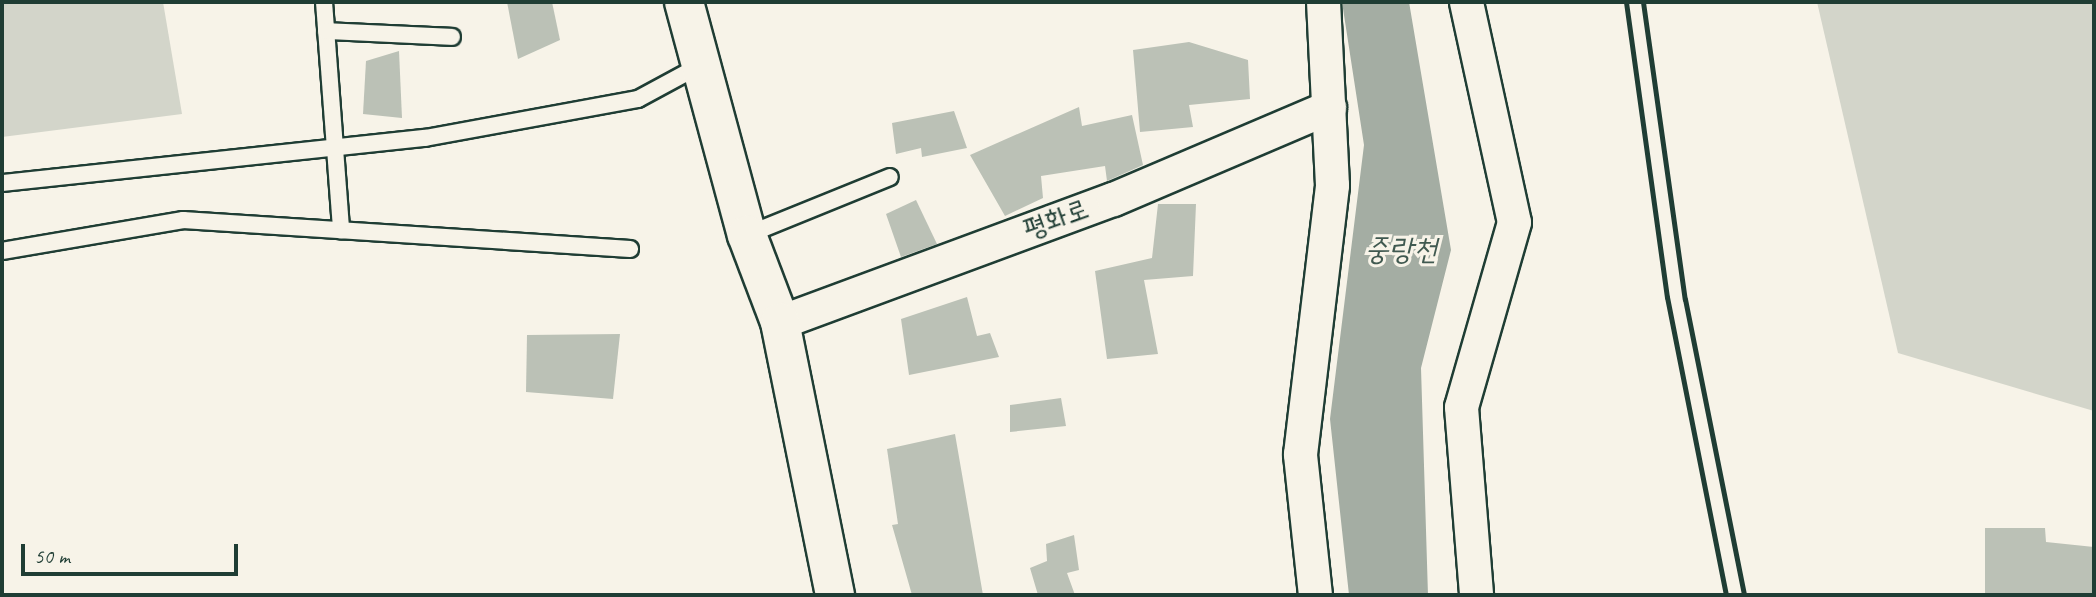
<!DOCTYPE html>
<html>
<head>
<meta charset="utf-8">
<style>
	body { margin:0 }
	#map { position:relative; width:2096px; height:597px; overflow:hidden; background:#f7f3e8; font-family:Caveat,"Poor Story",sans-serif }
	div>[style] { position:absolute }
	.green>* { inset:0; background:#d3d5ca }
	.water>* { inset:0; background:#a4ada3 }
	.building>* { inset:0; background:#bbc1b6 }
	.roads { filter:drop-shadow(2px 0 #1f3d34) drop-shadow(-2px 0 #1f3d34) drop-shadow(0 2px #1f3d34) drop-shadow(0 -2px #1f3d34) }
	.service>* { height:16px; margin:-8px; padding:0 8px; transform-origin:8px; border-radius:8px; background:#f7f3e8 }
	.minor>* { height:33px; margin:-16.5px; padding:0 16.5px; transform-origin:16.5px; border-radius:16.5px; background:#f7f3e8 }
	.secondary>* { height:38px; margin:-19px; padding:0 19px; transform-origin:19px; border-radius:19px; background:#f7f3e8 }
	.rail>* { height:5px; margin:-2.5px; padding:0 2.5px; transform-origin:2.5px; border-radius:2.5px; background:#1f3d34 }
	span { translate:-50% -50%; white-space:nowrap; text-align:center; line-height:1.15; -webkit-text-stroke:6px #f7f3e8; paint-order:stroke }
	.street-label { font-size:28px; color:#1f3d34 }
	.water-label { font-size:30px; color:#405950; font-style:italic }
	.frame { position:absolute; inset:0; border:4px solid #1f3d34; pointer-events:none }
	.scale { position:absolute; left:21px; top:544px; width:217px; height:32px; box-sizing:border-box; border:4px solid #1f3d34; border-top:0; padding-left:9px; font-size:21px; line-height:24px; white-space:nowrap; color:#1f3d34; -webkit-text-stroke:5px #f7f3e8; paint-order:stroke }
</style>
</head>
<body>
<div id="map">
	<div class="green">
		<div style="clip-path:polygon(2px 2px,163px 2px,182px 114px,2px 137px)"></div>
		<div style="clip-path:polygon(1817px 2px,2094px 2px,2094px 411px,1898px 353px)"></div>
	</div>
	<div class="water">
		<div style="clip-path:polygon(1342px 2px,1409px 2px,1451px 250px,1421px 368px,1428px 595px,1349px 595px,1330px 419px,1364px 145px)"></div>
	</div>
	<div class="building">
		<div style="clip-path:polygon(507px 2px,552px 2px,560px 40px,518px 59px)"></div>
		<div style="clip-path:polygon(1189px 42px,1248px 60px,1250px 99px,1189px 105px,1193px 127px,1140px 132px,1133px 50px)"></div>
		<div style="clip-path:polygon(399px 51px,402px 118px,363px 114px,366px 61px)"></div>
		<div style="clip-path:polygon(1079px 107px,1082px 126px,1132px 115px,1143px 165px,1107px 181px,1105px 166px,1041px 176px,1043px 198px,1005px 216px,970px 155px)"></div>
		<div style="clip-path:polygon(954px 111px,967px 148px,922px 157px,921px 148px,896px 154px,892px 123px)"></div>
		<div style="clip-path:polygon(916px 200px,937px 244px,901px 257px,886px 214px)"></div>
		<div style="clip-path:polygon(1158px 204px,1196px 204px,1193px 276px,1144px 280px,1158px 354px,1107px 359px,1095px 271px,1152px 258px)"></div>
		<div style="clip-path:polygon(967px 297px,977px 336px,990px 333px,999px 357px,909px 375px,901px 319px)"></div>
		<div style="clip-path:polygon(620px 334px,613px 399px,526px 392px,527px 335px)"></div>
		<div style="clip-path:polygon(1061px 398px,1066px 426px,1010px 432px,1010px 405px)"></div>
		<div style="clip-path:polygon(955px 434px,983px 595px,912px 595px,892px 525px,898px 524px,887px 449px)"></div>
		<div style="clip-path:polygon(1985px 528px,2045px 528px,2046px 542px,2094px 547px,2094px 595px,1985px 595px)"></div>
		<div style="clip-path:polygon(1074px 535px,1079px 570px,1067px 573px,1075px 595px,1038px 595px,1030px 568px,1047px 561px,1046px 544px)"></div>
	</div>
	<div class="roads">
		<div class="service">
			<div style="left:324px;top:2px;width:229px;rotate:85.7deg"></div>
			<div style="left:326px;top:31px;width:126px;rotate:2.7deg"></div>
			<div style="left:2px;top:183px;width:425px;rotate:-6.1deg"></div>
			<div style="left:425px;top:138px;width:217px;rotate:-10.4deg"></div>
			<div style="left:638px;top:99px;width:72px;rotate:-28.4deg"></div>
			<div style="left:747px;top:235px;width:154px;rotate:-22.1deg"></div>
			<div style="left:2px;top:251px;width:184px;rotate:-9.7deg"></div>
			<div style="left:183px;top:220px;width:448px;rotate:3.7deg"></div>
		</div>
		<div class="minor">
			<div style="left:1466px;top:2px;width:225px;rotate:77.7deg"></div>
			<div style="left:1514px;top:222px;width:192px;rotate:106deg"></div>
			<div style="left:1461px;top:407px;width:189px;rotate:85.4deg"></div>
			<div style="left:780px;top:322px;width:355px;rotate:-20.3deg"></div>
			<div style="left:1113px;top:199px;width:235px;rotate:-23.1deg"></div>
			<div style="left:1315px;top:595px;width:142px;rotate:-96.1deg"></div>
			<div style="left:1300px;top:454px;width:271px;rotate:-83.2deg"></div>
			<div style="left:1332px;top:185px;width:183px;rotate:-92.8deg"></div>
		</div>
		<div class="secondary">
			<div style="left:684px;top:2px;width:241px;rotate:74.9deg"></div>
			<div style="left:747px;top:235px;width:93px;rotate:69.2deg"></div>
			<div style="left:780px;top:322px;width:278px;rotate:78.6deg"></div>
		</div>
	</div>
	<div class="rail">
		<div style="left:1626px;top:2px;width:298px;rotate:82.1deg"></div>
		<div style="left:1667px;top:297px;width:304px;rotate:78.8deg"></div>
		<div style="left:1643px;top:2px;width:300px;rotate:82deg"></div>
		<div style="left:1685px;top:299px;width:302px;rotate:78.7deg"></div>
	</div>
	<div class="street-label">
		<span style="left:1056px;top:219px;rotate:-20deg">평화로</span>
	</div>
	<div class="water-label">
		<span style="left:1401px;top:249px">중랑천</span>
	</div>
	<div class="frame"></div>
	<div class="scale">50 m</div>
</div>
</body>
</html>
